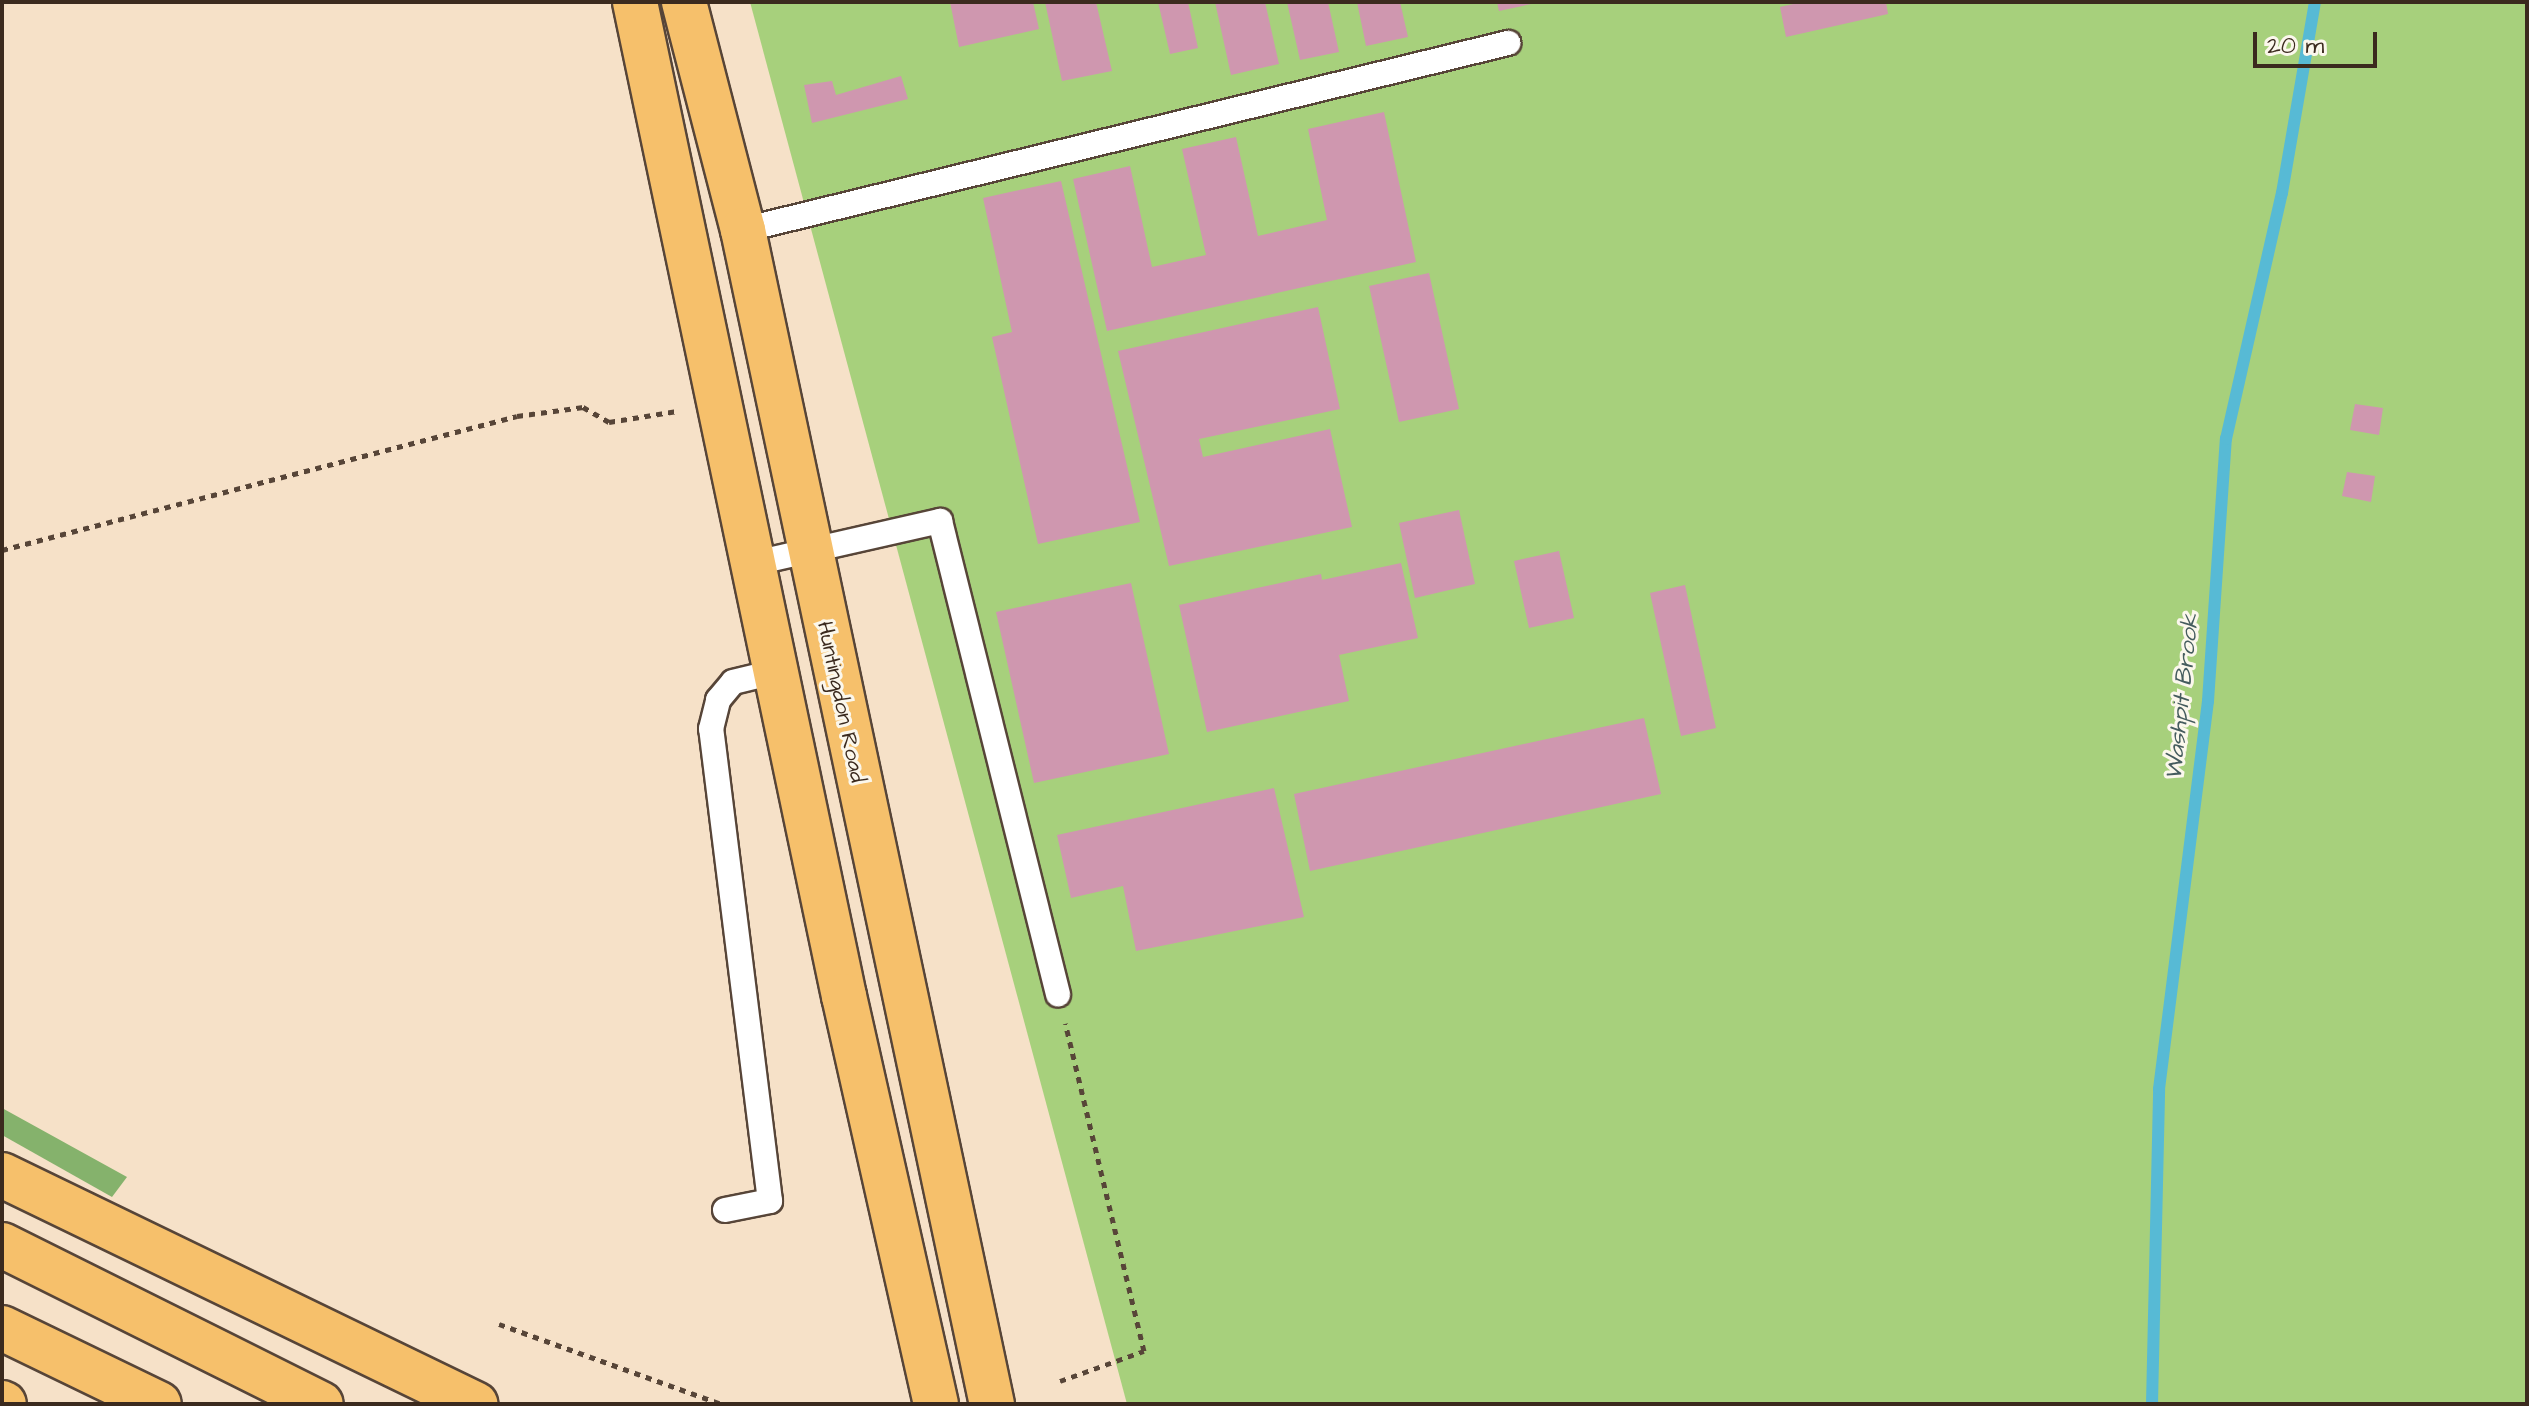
<!DOCTYPE html>
<html>
<head>
<meta charset="utf-8">
<style>
	body { margin:0 }
	#map { position:relative; width:2529px; height:1406px; overflow:hidden; background:#f6e1c8; font-family:"Architects Daughter",sans-serif }
	div>[style] { position:absolute }
	.green>* { inset:0; background:#a7d07c }
	.forest>* { inset:0; background:#85b26c }
	.stream>* { height:12px; margin:-6px; padding:0 6px; transform-origin:6px; border-radius:6px; background:#57bad5 }
	.building>* { inset:0; background:#cf97af }
	.path>* { height:5px; margin-top:-2.5px; transform-origin:0; background:repeating-linear-gradient(90deg,#574538 0 6px,transparent 0 12px) }
	.roads { filter:drop-shadow(2px 0 #574538) drop-shadow(-2px 0 #574538) drop-shadow(0 2px #574538) drop-shadow(0 -2px #574538) }
	.service>* { height:24px; margin:-12px; padding:0 12px; transform-origin:12px; border-radius:12px; background:#fff }
	.primary>* { height:44px; margin:-22px; padding:0 22px; transform-origin:22px; border-radius:22px; background:#f6c06b }
	.trunk>* { height:44px; margin:-22px; padding:0 22px; transform-origin:22px; border-radius:22px; background:#f6c06b }
	.motorway>* { height:44px; margin:-22px; padding:0 22px; transform-origin:22px; border-radius:22px; background:#f6c06b }
	span { translate:-50% -50%; white-space:nowrap; text-align:center; line-height:1.15; -webkit-text-stroke:6px #fbf7ec; paint-order:stroke }
	.street-label { font-size:22px; color:#3b2a1e }
	.water-label { font-size:24px; color:#455c5e; font-style:italic }
	.frame { position:absolute; inset:0; border:4px solid #3b2a1e; pointer-events:none }
	.scale { position:absolute; left:2253px; top:32px; width:124px; height:36px; box-sizing:border-box; border:4px solid #3b2a1e; border-top:0; padding-left:10px; font-size:24px; line-height:28px; white-space:nowrap; color:#3b2a1e; -webkit-text-stroke:6px #fbf7ec; paint-order:stroke }
</style>
</head>
<body>
<div id="map">
	<div class="green">
		<div style="clip-path:polygon(750px 2px,2527px 2px,2527px 1404px,1127px 1404px)"></div>
	</div>
	<div class="forest">
		<div style="clip-path:polygon(2px 1108px,127px 1177px,112px 1197px,2px 1135px)"></div>
	</div>
	<div class="stream">
		<div style="left:2152px;top:1404px;width:315px;rotate:-88.7deg"></div>
		<div style="left:2159px;top:1089px;width:391px;rotate:-82.8deg"></div>
		<div style="left:2208px;top:701px;width:263px;rotate:-86.1deg"></div>
		<div style="left:2226px;top:439px;width:252px;rotate:-77.2deg"></div>
		<div style="left:2282px;top:193px;width:194px;rotate:-80.2deg"></div>
	</div>
	<div class="building">
		<div style="clip-path:polygon(950px 2px,1033px 2px,1039px 29px,959px 47px)"></div>
		<div style="clip-path:polygon(1045px 2px,1096px 2px,1112px 71px,1062px 81px)"></div>
		<div style="clip-path:polygon(1158px 2px,1188px 2px,1198px 48px,1170px 54px)"></div>
		<div style="clip-path:polygon(1215px 2px,1265px 2px,1279px 64px,1231px 75px)"></div>
		<div style="clip-path:polygon(1287px 2px,1328px 2px,1339px 52px,1300px 60px)"></div>
		<div style="clip-path:polygon(1357px 2px,1400px 2px,1408px 37px,1366px 46px)"></div>
		<div style="clip-path:polygon(1497px 2px,1536px 2px,1536px 3px,1499px 11px)"></div>
		<div style="clip-path:polygon(1802px 2px,1886px 2px,1888px 14px,1786px 37px,1780px 7px)"></div>
		<div style="clip-path:polygon(901px 76px,908px 99px,812px 123px,804px 85px,832px 81px,836px 95px)"></div>
		<div style="clip-path:polygon(1384px 112px,1416px 262px,1107px 331px,1073px 179px,1130px 166px,1152px 267px,1206px 255px,1182px 149px,1236px 137px,1258px 236px,1327px 220px,1308px 129px)"></div>
		<div style="clip-path:polygon(1061px 181px,1140px 522px,1038px 544px,992px 337px,1012px 332px,983px 198px)"></div>
		<div style="clip-path:polygon(1429px 273px,1459px 409px,1399px 422px,1369px 286px)"></div>
		<div style="clip-path:polygon(1318px 307px,1340px 409px,1199px 439px,1203px 457px,1330px 429px,1352px 527px,1169px 566px,1118px 351px)"></div>
		<div style="clip-path:polygon(2355px 404px,2383px 408px,2379px 435px,2350px 430px)"></div>
		<div style="clip-path:polygon(2347px 472px,2375px 476px,2371px 502px,2342px 496px)"></div>
		<div style="clip-path:polygon(1459px 510px,1475px 584px,1415px 598px,1399px 523px)"></div>
		<div style="clip-path:polygon(1559px 551px,1574px 618px,1529px 628px,1514px 561px)"></div>
		<div style="clip-path:polygon(1401px 563px,1418px 638px,1339px 655px,1349px 701px,1207px 732px,1179px 605px,1321px 574px,1322px 580px)"></div>
		<div style="clip-path:polygon(1131px 583px,1169px 754px,1034px 783px,996px 612px)"></div>
		<div style="clip-path:polygon(1685px 585px,1716px 728px,1681px 736px,1650px 593px)"></div>
		<div style="clip-path:polygon(1644px 718px,1661px 794px,1310px 871px,1294px 794px)"></div>
		<div style="clip-path:polygon(1274px 788px,1304px 917px,1136px 951px,1123px 886px,1071px 898px,1057px 835px)"></div>
	</div>
	<div class="path">
		<div style="left:2px;top:550px;width:532px;rotate:-14.58deg"></div>
		<div style="left:517px;top:416px;width:67px;rotate:-7.8deg"></div>
		<div style="left:583px;top:407px;width:30px;rotate:30deg"></div>
		<div style="left:609px;top:422px;width:69px;rotate:-9.2deg"></div>
		<div style="left:499px;top:1324px;width:236px;rotate:19.8deg"></div>
		<div style="left:1060px;top:1381px;width:89px;rotate:-19.7deg"></div>
		<div style="left:1144px;top:1351px;width:337px;rotate:-103.5deg"></div>
	</div>
	<div class="roads">
		<div class="service">
			<div style="left:743px;top:230px;width:788px;rotate:-13.74deg"></div>
			<div style="left:755px;top:563px;width:190px;rotate:-12.8deg"></div>
			<div style="left:940px;top:521px;width:488px;rotate:76deg"></div>
			<div style="left:725px;top:1210px;width:46px;rotate:-11.3deg"></div>
			<div style="left:770px;top:1201px;width:476px;rotate:-97.1deg"></div>
			<div style="left:711px;top:729px;width:30px;rotate:-76deg"></div>
			<div style="left:718px;top:700px;width:23px;rotate:-50deg"></div>
			<div style="left:733px;top:682px;width:46px;rotate:-13.7deg"></div>
		</div>
		<div class="primary">
			<div style="left:635px;top:2px;width:1016px;rotate:78.13deg"></div>
			<div style="left:844px;top:996px;width:418px;rotate:77.3deg"></div>
			<div style="left:684px;top:2px;width:236px;rotate:75.5deg"></div>
			<div style="left:743px;top:230px;width:1200px;rotate:78.03deg"></div>
		</div>
		<div class="trunk">
			<div style="left:2px;top:1245px;width:356px;rotate:26.5deg"></div>
			<div style="left:2px;top:1328px;width:174px;rotate:25.8deg"></div>
			<div style="left:2px;top:1403px;width:2px;rotate:27deg"></div>
		</div>
		<div class="motorway">
			<div style="left:2px;top:1175px;width:526px;rotate:25.83deg"></div>
		</div>
	</div>
	<div class="street-label">
		<span style="left:841px;top:702px;rotate:78deg">Huntingdon Road</span>
	</div>
	<div class="water-label">
		<span style="left:2183px;top:697px;rotate:-84deg">Washpit Brook</span>
	</div>
	<div class="frame"></div>
	<div class="scale">20 m</div>
</div>
</body>
</html>
